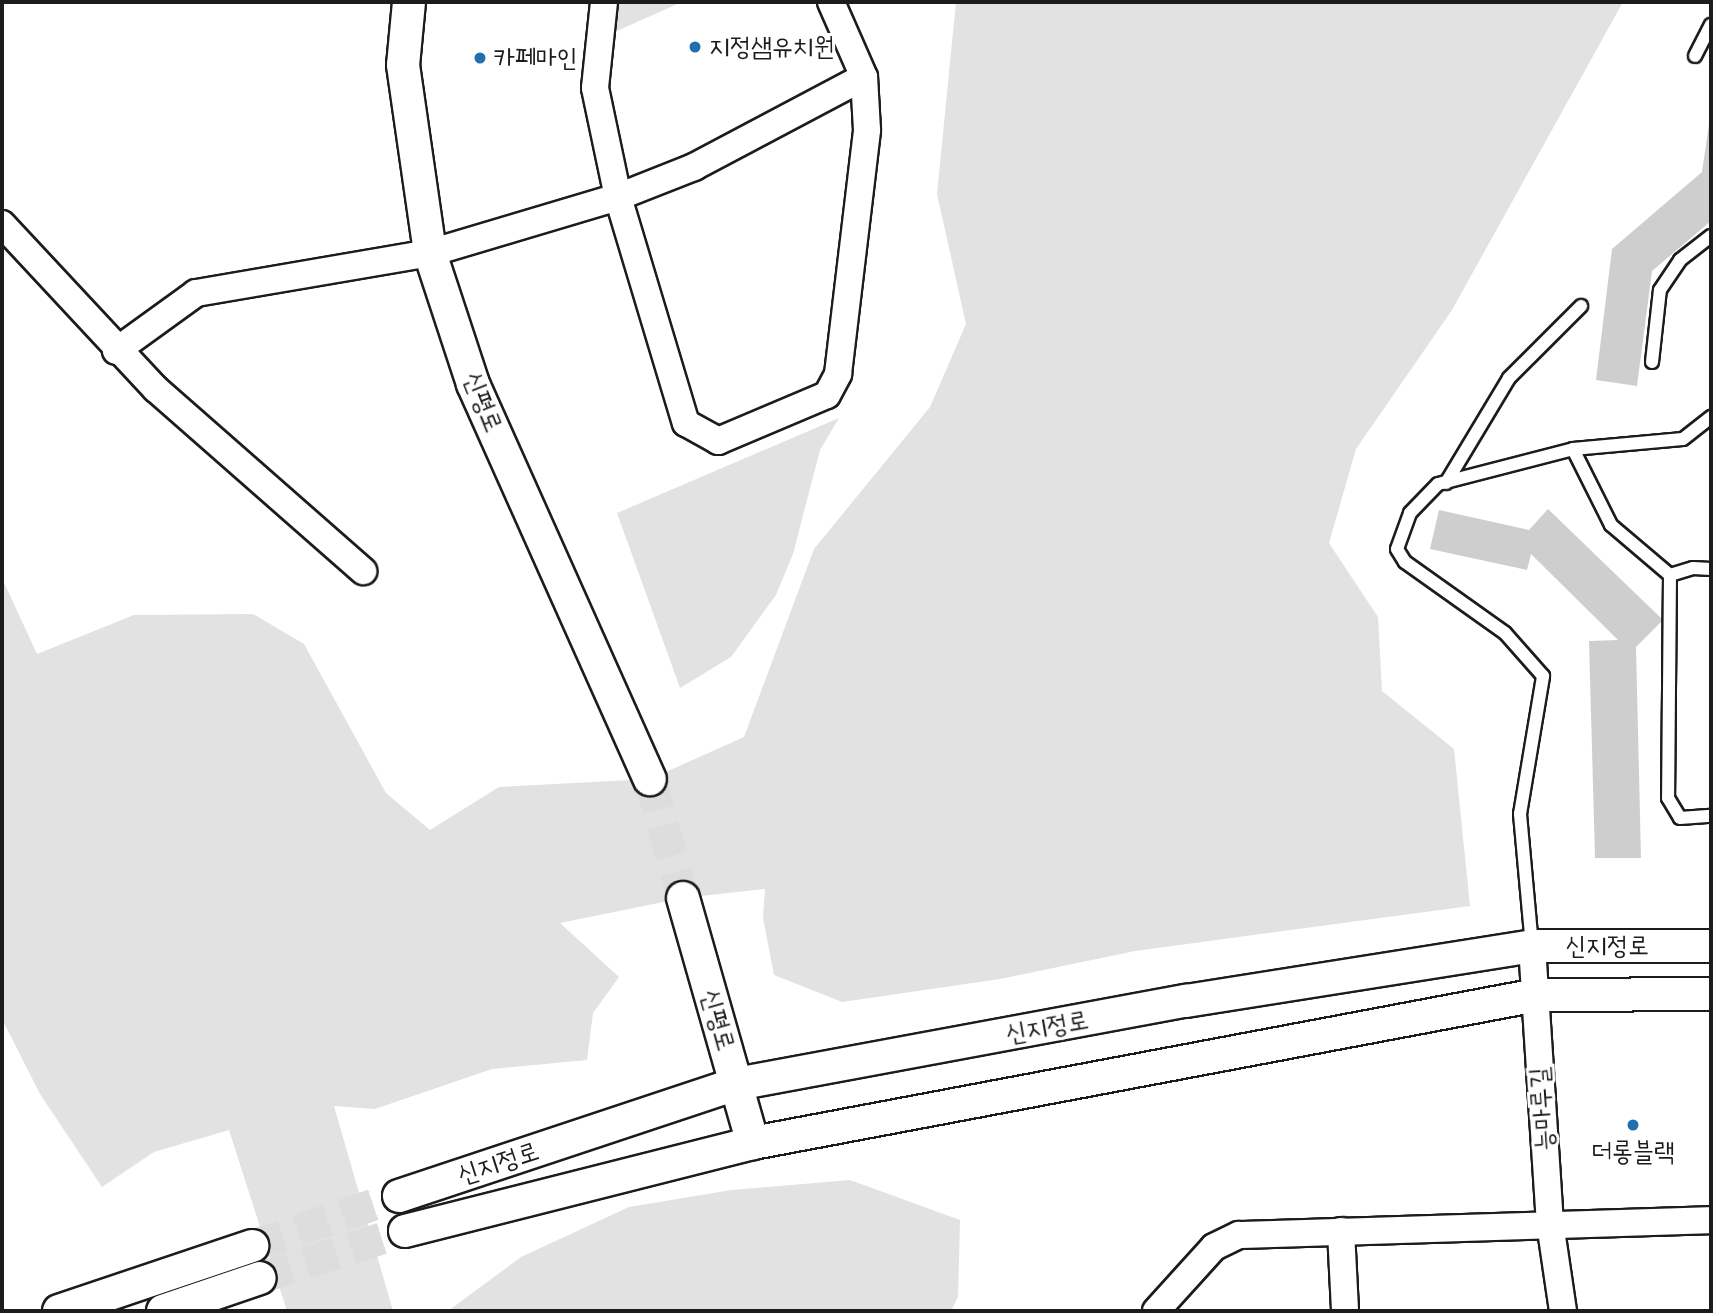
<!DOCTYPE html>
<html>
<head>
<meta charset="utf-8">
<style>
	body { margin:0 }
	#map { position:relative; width:1713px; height:1313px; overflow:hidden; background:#fff; font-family:Itim,"Poor Story",sans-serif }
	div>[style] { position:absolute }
	.green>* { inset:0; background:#e2e2e2 }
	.building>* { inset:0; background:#cecece }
	.tertiary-tunnel>* { height:32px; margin-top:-16px; transform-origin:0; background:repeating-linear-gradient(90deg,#ddd 0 32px,transparent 0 48px) }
	.roads { filter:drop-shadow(2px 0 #1c1c1c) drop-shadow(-2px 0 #1c1c1c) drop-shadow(0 2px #1c1c1c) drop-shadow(0 -2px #1c1c1c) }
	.service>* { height:12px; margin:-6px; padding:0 6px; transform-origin:6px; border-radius:6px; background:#fff }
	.minor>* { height:26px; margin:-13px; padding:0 13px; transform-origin:13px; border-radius:13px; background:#fff }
	.tertiary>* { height:32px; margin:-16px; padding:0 16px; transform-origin:16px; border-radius:16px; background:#fff }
	.dots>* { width:19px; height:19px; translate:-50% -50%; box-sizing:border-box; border:4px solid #fff; border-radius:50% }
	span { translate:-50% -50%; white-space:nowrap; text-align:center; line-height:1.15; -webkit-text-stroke:6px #fff; paint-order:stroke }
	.poi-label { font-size:26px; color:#1c1c1c }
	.left { translate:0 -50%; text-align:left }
	.street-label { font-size:26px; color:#1c1c1c }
	.frame { position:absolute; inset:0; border:4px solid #1c1c1c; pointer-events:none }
</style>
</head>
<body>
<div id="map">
	<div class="green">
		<div style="clip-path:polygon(614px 2px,682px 2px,610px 34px)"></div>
		<div style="clip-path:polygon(956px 2px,1623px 2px,1452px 310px,1356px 449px,1329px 543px,1378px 617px,1382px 691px,1454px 749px,1470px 906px,1135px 951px,1000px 979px,842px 1002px,774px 975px,763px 918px,765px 889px,683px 898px,560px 923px,619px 977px,593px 1013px,587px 1060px,492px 1069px,375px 1109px,334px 1106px,393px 1311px,287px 1311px,229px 1130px,154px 1152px,102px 1187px,40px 1094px,2px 1019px,2px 578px,37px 654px,134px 615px,253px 614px,304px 644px,386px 793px,430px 830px,499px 787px,650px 779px,744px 737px,814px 549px,930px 407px,966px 324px,937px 194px)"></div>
		<div style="clip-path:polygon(839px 418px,820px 450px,793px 554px,776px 595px,731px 657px,680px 688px,617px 513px)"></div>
		<div style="clip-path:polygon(850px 1180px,960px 1220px,958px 1297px,951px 1311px,448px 1311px,521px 1257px,629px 1207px,731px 1190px)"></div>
	</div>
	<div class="building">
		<div style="clip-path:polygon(1711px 110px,1711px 221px,1652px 271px,1637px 386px,1596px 380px,1612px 249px,1702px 172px)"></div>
		<div style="clip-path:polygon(1548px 509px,1663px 620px,1636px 647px,1641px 858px,1595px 858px,1589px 641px,1618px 640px,1531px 554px,1527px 570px,1430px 549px,1439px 510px,1529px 530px)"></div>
	</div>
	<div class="tertiary-tunnel">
		<div style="left:650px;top:779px;width:123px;rotate:74.5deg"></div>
		<div style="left:252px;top:1246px;width:155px;rotate:-18.8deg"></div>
		<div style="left:260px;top:1278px;width:152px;rotate:-18deg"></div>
	</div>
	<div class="roads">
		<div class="service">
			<div style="left:1695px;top:56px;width:35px;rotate:-63deg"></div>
			<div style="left:1652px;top:362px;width:72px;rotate:-83.7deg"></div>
			<div style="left:1660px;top:290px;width:36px;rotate:-56deg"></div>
			<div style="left:1680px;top:260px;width:39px;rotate:-38deg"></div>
			<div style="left:1573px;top:449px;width:85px;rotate:63.4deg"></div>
			<div style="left:1611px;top:525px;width:77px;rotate:40.3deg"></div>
			<div style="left:1670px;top:575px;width:24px;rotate:-17deg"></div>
			<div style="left:1693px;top:568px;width:18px;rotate:3deg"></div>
			<div style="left:1446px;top:483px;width:122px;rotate:-59deg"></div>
			<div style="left:1509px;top:378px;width:102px;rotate:-45deg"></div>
			<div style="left:1670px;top:575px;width:223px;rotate:90.5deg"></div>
			<div style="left:1668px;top:798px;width:23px;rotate:59deg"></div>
			<div style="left:1680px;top:818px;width:31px;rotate:-4deg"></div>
			<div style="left:1532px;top:946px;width:133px;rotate:-95.2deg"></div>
			<div style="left:1520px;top:814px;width:140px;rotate:-80.5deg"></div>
			<div style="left:1543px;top:676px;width:57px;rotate:-131.5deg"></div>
			<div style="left:1505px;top:633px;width:123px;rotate:-144.6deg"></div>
			<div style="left:1405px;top:562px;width:15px;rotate:-122deg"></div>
			<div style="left:1397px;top:549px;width:38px;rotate:-70deg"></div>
			<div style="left:1410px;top:513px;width:40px;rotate:-46deg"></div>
			<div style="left:1438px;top:484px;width:139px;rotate:-14.5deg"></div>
			<div style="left:1573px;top:449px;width:110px;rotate:-5.2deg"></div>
			<div style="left:1683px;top:439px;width:36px;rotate:-38deg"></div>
		</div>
		<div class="minor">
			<div style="left:604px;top:2px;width:86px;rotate:96deg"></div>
			<div style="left:595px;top:88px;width:111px;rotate:78.1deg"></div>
			<div style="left:618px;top:197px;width:236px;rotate:73.3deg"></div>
			<div style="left:686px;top:423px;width:37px;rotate:29deg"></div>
			<div style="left:718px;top:441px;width:118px;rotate:-22.9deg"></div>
			<div style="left:827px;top:395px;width:24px;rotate:-62deg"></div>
			<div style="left:838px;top:374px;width:246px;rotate:-83.2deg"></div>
			<div style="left:867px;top:130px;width:53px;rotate:-93.2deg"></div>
			<div style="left:864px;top:77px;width:82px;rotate:-113.7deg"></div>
			<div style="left:2px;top:224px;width:226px;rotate:47deg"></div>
			<div style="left:156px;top:389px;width:276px;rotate:41.3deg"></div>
			<div style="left:116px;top:351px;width:99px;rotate:-35.9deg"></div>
			<div style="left:196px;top:293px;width:237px;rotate:-9.7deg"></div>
			<div style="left:430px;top:253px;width:196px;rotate:-16.6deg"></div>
			<div style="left:618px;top:197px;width:82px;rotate:-21.5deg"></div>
			<div style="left:694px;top:167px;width:192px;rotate:-27.9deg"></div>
			<div style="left:1532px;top:946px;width:278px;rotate:86.3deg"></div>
			<div style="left:1550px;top:1223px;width:89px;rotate:81.6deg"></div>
			<div style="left:1341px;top:1231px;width:80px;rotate:87.1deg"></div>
			<div style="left:1156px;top:1311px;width:86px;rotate:-47.8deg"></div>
			<div style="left:1214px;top:1247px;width:28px;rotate:-26deg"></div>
			<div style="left:1239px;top:1235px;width:472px;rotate:-1.8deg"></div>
		</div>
		<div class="tertiary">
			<div style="left:409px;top:2px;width:63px;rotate:95.4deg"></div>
			<div style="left:403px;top:65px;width:190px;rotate:81.8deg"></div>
			<div style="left:430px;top:253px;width:138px;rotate:71.8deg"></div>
			<div style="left:473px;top:384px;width:433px;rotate:65.9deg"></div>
			<div style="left:683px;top:898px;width:255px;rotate:74.1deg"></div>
			<div style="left:399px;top:1196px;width:355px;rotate:-18.4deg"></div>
			<div style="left:736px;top:1084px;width:458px;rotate:-10.5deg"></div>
			<div style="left:1186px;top:1001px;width:350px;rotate:-9deg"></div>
			<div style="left:1532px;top:946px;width:179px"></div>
			<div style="left:405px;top:1231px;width:359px;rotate:-14.2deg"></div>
			<div style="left:753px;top:1143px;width:798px;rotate:-10.69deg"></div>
			<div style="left:1537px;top:995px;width:174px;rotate:-0.3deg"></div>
			<div style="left:59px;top:1311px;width:204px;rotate:-18.6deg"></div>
			<div style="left:163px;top:1311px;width:102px;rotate:-18.8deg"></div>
		</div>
	</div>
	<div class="dots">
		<div style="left:695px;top:47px;background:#1f6fb2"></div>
		<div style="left:480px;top:58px;background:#1f6fb2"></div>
		<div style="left:1633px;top:1125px;background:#1f6fb2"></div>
	</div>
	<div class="poi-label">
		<span class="left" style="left:709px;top:47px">지정샘유치원</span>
		<span class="left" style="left:494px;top:58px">카페마인</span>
		<span style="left:1633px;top:1152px">더롱블랙</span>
	</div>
	<div class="street-label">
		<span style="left:483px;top:402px;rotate:68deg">신평로</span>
		<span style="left:1607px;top:946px">신지정로</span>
		<span style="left:718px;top:1020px;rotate:74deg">신평로</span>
		<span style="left:1047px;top:1027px;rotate:-10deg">신지정로</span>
		<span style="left:1542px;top:1109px;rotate:-94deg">능마루길</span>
		<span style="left:498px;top:1163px;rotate:-18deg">신지정로</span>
	</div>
	<div class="frame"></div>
</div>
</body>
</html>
